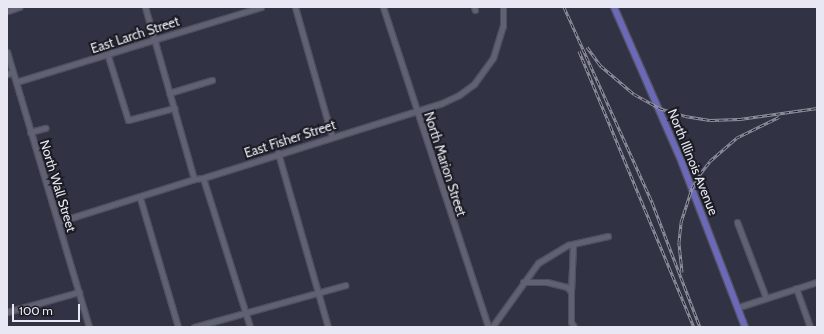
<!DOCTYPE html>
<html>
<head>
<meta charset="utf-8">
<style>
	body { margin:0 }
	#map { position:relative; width:824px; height:334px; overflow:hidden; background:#313243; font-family:Cabin,sans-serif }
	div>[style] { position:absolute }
	.roads { filter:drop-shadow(1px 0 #4f505e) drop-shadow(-1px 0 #4f505e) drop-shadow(0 1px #4f505e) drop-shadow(0 -1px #4f505e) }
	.minor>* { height:5px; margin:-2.5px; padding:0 2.5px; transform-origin:2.5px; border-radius:2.5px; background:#606274 }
	.major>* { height:6px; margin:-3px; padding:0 3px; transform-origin:3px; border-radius:3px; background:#6b69b8 }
	.rail>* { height:3px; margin-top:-1.5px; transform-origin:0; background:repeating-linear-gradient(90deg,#1b1b23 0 4.5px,#9293a1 0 9px); box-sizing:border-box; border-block:1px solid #9293a1 }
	span { translate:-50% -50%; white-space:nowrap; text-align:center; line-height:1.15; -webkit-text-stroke:4px #1b1b23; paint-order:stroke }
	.street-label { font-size:13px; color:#e7e8f3 }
	.frame { position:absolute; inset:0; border:8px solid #e7e8f3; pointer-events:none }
	.scale { position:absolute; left:12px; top:304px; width:68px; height:18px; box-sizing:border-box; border:2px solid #e7e8f3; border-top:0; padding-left:5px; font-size:12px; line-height:14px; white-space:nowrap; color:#e7e8f3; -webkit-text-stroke:3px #1b1b23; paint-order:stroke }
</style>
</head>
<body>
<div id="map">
	<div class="roads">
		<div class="minor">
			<div style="left:145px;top:7px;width:179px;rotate:74.1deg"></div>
			<div style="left:295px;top:7px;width:135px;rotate:74.1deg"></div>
			<div style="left:383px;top:7px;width:337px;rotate:71.8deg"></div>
			<div style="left:474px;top:7px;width:3px;rotate:72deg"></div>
			<div style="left:7px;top:11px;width:13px;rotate:-18deg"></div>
			<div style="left:7px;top:52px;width:287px;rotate:73.4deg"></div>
			<div style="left:108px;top:56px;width:67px;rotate:72.6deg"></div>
			<div style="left:128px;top:120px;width:48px;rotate:-14.6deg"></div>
			<div style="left:7px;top:74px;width:6px;rotate:-18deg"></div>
			<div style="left:16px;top:82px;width:256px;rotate:-17deg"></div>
			<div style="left:169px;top:93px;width:45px;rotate:-16.8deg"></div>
			<div style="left:30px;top:132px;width:16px;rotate:-15deg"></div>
			<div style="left:278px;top:153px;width:181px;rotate:74deg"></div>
			<div style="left:203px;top:178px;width:156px;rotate:72.5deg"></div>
			<div style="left:140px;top:198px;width:134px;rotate:73.6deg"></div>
			<div style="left:58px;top:222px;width:143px;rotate:-17.5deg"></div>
			<div style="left:194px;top:179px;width:9px;rotate:-6deg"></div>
			<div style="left:203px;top:178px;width:250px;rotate:-17.4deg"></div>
			<div style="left:442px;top:103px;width:19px;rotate:-25deg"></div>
			<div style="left:459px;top:95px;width:19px;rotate:-36deg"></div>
			<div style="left:474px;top:84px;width:32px;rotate:-54deg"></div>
			<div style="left:493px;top:58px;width:34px;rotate:-73deg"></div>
			<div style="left:503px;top:26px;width:19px;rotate:-90deg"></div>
			<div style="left:737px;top:222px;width:81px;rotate:69.1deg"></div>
			<div style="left:523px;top:282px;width:24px"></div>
			<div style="left:547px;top:282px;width:21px;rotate:14deg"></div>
			<div style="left:567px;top:287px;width:6px;rotate:51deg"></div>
			<div style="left:571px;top:292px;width:30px;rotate:90deg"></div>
			<div style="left:571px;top:322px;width:6px;rotate:59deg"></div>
			<div style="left:796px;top:288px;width:41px;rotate:70.3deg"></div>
			<div style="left:571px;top:292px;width:48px;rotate:-87.6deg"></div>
			<div style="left:739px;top:307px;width:82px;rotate:-17.8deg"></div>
			<div style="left:7px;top:312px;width:75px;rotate:-15.5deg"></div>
			<div style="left:194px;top:327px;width:157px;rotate:-15.5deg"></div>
			<div style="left:492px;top:327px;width:79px;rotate:-54.3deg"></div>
			<div style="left:538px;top:263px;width:35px;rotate:-31deg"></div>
			<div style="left:568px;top:245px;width:41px;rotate:-12.7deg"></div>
		</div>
		<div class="major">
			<div style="left:614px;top:7px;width:170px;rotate:66.4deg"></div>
			<div style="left:682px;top:163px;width:176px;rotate:69deg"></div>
		</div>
	</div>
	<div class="rail">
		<div style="left:564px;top:7px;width:214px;rotate:65.7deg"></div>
		<div style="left:652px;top:202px;width:134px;rotate:69deg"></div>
		<div style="left:587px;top:47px;width:24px;rotate:54deg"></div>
		<div style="left:601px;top:66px;width:43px;rotate:40.3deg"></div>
		<div style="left:634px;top:94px;width:29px;rotate:29deg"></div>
		<div style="left:659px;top:108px;width:27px;rotate:17deg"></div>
		<div style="left:685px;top:116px;width:25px;rotate:9deg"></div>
		<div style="left:710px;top:120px;width:30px;rotate:-2deg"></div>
		<div style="left:740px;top:119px;width:78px;rotate:-8.1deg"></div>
		<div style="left:579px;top:51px;width:299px;rotate:67.4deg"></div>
		<div style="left:682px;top:272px;width:30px;rotate:-96deg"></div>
		<div style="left:679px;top:242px;width:20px;rotate:-84deg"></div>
		<div style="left:681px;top:222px;width:36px;rotate:-72deg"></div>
		<div style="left:692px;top:188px;width:16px;rotate:-60deg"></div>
		<div style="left:700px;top:174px;width:16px;rotate:-52deg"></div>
		<div style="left:710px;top:161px;width:35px;rotate:-41deg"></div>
		<div style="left:736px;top:138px;width:48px;rotate:-26deg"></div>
	</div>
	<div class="street-label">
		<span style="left:135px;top:35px;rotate:-18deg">East Larch Street</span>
		<span style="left:290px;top:139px;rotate:-18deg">East Fisher Street</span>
		<span style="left:693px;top:162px;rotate:68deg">North Illinois Avenue</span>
		<span style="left:445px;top:164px;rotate:72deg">North Marion Street</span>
		<span style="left:58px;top:186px;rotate:73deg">North Wall Street</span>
	</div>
	<div class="frame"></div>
	<div class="scale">100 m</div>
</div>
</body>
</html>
